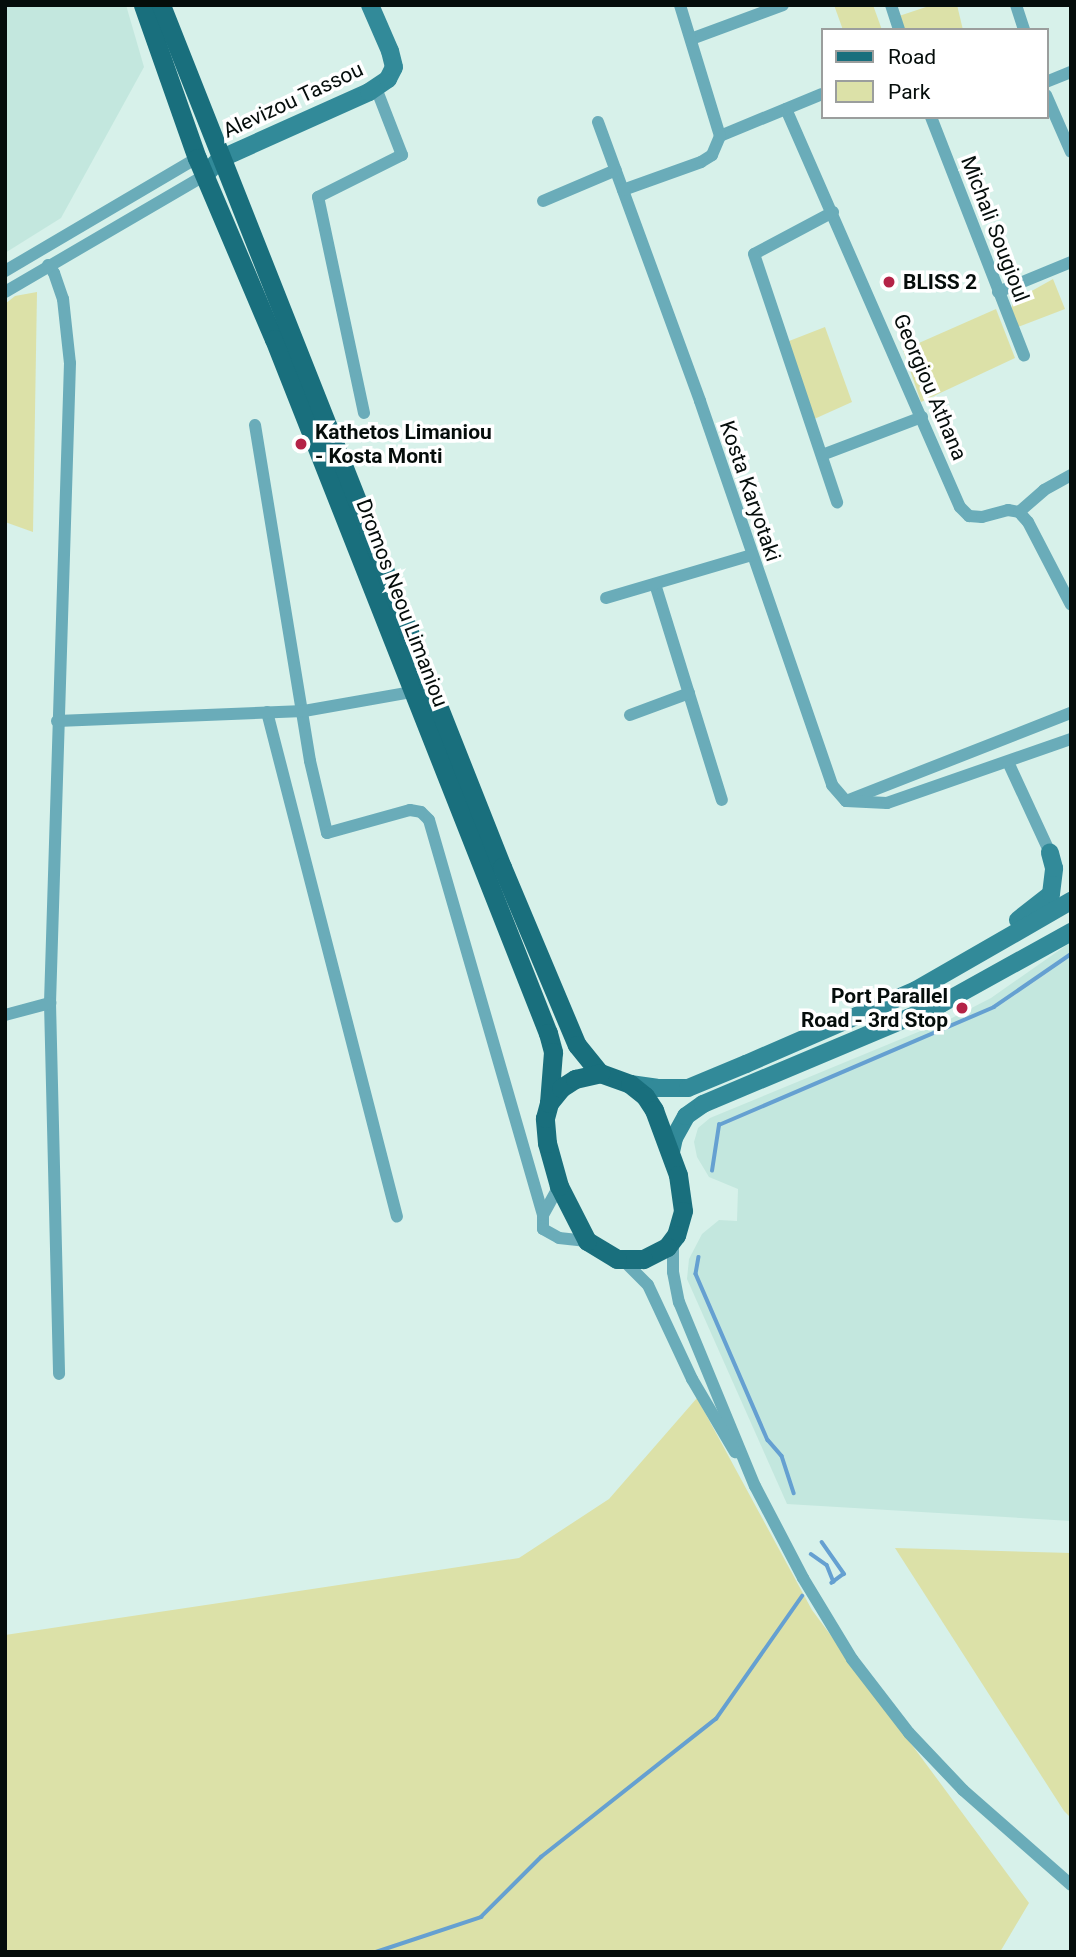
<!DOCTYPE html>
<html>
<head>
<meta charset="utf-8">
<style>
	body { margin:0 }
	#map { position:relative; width:1076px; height:1957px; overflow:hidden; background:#d7f1ea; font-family:Roboto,sans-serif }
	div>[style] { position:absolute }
	.built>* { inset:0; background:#c3e7de }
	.green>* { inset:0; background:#dce1a8 }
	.stream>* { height:3.5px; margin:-1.75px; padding:0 1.75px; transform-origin:1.75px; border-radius:1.75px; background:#65a0d1 }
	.street>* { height:12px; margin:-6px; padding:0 6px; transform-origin:6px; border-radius:6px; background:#6aacb9 }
	.secondary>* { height:18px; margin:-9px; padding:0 9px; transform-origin:9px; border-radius:9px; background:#328a99 }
	.primary>* { height:19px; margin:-9.5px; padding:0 9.5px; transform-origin:9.5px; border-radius:9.5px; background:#196f7d }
	.dots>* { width:19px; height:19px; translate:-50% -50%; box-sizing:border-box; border:4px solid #fff; border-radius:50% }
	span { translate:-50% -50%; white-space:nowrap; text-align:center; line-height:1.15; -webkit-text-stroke:7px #fff; paint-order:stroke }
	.street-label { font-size:21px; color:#050d0b }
	.poi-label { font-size:21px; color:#050d0b; font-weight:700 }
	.left { translate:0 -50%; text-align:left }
	.right { translate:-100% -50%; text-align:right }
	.frame { position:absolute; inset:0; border:7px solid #050d0b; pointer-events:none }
	.legend { position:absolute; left:821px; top:28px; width:228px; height:91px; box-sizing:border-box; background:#fff; border:2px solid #9b9e9d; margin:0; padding:9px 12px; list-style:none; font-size:21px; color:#050d0b }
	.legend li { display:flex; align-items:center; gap:14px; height:35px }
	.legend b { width:35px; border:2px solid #9b9e9d }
</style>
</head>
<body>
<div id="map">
	<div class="built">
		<div style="clip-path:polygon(5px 5px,126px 5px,144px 67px,61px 218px,5px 253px)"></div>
		<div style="clip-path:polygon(1071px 942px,1071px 1521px,787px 1504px,687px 1279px,689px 1259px,702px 1234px,719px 1220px,737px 1221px,738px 1189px,709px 1177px,697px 1157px,694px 1142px,698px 1128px,710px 1118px,952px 1018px,991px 998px)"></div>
	</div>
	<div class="green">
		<div style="clip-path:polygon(834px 5px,873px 5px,882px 30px,843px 30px)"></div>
		<div style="clip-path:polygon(932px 5px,957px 5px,963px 30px,903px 30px,899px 16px)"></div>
		<div style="clip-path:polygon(1053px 279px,1065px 309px,1018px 327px,1011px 309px,1014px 301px)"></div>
		<div style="clip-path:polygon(37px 292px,33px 532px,5px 522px,5px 304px,15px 296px)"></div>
		<div style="clip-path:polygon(996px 309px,1015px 358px,921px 402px,903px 350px)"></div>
		<div style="clip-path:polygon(825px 327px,852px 402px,812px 420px,784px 343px)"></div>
		<div style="clip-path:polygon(697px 1398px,812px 1610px,1029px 1903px,1000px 1952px,5px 1952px,5px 1635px,519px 1558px,609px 1499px)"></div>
		<div style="clip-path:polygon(895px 1548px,1071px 1553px,1071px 1818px,1064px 1811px)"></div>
	</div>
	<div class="stream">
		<div style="left:712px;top:1171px;width:47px;rotate:-81.3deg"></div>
		<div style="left:719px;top:1125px;width:299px;rotate:-23.2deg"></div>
		<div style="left:994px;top:1007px;width:93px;rotate:-34.5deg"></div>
		<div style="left:699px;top:1257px;width:17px;rotate:100deg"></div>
		<div style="left:696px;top:1274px;width:181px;rotate:66.6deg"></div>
		<div style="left:768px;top:1440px;width:21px;rotate:49deg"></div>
		<div style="left:782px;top:1456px;width:39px;rotate:72deg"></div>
		<div style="left:822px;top:1542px;width:39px;rotate:55deg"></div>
		<div style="left:844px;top:1574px;width:15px;rotate:143deg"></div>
		<div style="left:811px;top:1554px;width:19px;rotate:35deg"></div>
		<div style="left:827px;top:1565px;width:18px;rotate:68deg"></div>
		<div style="left:376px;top:1952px;width:111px;rotate:-18.4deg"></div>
		<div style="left:481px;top:1917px;width:85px;rotate:-45deg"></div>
		<div style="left:541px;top:1857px;width:223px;rotate:-38.3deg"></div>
		<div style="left:716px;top:1719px;width:150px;rotate:-55deg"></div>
	</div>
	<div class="street">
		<div style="left:891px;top:5px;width:26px;rotate:72deg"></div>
		<div style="left:1016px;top:5px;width:26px;rotate:72deg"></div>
		<div style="left:691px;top:39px;width:98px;rotate:-20.3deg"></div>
		<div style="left:1046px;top:82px;width:27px;rotate:-22deg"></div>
		<div style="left:1046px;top:95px;width:62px;rotate:66.3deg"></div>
		<div style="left:786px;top:109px;width:434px;rotate:66.4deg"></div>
		<div style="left:960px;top:507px;width:13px;rotate:45deg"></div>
		<div style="left:969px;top:516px;width:13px;rotate:4deg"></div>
		<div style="left:982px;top:517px;width:27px;rotate:-15deg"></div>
		<div style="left:1008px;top:510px;width:11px;rotate:10deg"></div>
		<div style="left:931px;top:117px;width:256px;rotate:68.7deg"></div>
		<div style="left:598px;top:122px;width:297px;rotate:69.9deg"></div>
		<div style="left:700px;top:401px;width:406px;rotate:71deg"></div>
		<div style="left:832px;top:785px;width:21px;rotate:49deg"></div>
		<div style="left:720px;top:136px;width:110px;rotate:-22.4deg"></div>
		<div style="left:623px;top:190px;width:83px;rotate:-19.7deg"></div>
		<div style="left:701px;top:162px;width:13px;rotate:-32deg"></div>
		<div style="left:712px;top:155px;width:21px;rotate:-67deg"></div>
		<div style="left:720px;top:136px;width:137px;rotate:-107deg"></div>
		<div style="left:543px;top:201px;width:79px;rotate:-23deg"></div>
		<div style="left:833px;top:212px;width:89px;rotate:152deg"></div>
		<div style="left:754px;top:254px;width:262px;rotate:71.5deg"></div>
		<div style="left:48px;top:265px;width:10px;rotate:53deg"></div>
		<div style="left:54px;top:273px;width:28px;rotate:71deg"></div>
		<div style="left:63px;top:299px;width:64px;rotate:83.8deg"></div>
		<div style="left:70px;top:363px;width:640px;rotate:91.79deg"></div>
		<div style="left:50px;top:1003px;width:371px;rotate:88.6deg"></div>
		<div style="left:5px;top:271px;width:223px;rotate:-30.5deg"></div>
		<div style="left:5px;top:292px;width:232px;rotate:-30.3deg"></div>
		<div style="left:998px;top:292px;width:79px;rotate:-22.3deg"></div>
		<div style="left:364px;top:413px;width:221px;rotate:-102deg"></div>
		<div style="left:318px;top:197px;width:94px;rotate:-26.6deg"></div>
		<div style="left:402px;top:155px;width:72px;rotate:-111.2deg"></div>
		<div style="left:255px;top:425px;width:340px;rotate:80.7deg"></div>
		<div style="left:310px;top:761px;width:74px;rotate:76.7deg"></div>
		<div style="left:327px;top:833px;width:86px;rotate:-15.5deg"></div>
		<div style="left:410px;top:810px;width:11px;rotate:10deg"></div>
		<div style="left:421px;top:812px;width:11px;rotate:45deg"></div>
		<div style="left:429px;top:820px;width:411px;rotate:73.9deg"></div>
		<div style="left:543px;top:1215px;width:14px;rotate:90deg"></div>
		<div style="left:543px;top:1229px;width:18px;rotate:29deg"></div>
		<div style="left:559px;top:1238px;width:28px;rotate:6deg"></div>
		<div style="left:822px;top:455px;width:107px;rotate:-20.8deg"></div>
		<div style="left:1019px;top:512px;width:13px;rotate:48deg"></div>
		<div style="left:1028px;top:522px;width:93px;rotate:62.6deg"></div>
		<div style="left:1019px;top:512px;width:33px;rotate:-41deg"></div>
		<div style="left:1044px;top:490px;width:31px;rotate:-29deg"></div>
		<div style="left:655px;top:584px;width:226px;rotate:72.8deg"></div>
		<div style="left:606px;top:598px;width:152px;rotate:-16.4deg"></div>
		<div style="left:267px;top:712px;width:521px;rotate:75.56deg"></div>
		<div style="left:630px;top:715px;width:63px;rotate:-20.4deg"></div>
		<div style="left:57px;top:721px;width:247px;rotate:-2.3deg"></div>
		<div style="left:304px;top:711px;width:110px;rotate:-10deg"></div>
		<div style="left:1008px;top:762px;width:100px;rotate:65.2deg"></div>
		<div style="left:846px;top:801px;width:242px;rotate:-21.4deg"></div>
		<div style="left:846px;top:801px;width:41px;rotate:2.8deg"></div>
		<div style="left:887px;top:803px;width:195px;rotate:-19.2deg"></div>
		<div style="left:5px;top:1015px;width:47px;rotate:-14.9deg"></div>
		<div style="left:543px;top:1215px;width:33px;rotate:-61deg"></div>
		<div style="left:673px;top:1241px;width:31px;rotate:90deg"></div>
		<div style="left:673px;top:1272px;width:31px;rotate:79deg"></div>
		<div style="left:679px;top:1302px;width:199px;rotate:67.6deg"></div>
		<div style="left:755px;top:1486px;width:104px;rotate:62.4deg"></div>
		<div style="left:803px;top:1578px;width:95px;rotate:58.8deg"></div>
		<div style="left:852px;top:1659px;width:93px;rotate:52.4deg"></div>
		<div style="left:909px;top:1733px;width:79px;rotate:46.5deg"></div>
		<div style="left:963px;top:1790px;width:144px;rotate:41.3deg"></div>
		<div style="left:623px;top:1260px;width:35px;rotate:45deg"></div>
		<div style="left:648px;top:1285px;width:104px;rotate:64.9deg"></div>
		<div style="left:692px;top:1379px;width:85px;rotate:59.5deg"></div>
	</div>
	<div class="secondary">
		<div style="left:205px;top:175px;width:22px;rotate:-47deg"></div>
		<div style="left:220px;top:159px;width:163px;rotate:-24.2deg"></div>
		<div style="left:369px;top:92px;width:23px;rotate:-34deg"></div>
		<div style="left:388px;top:79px;width:13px;rotate:-63deg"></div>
		<div style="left:394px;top:67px;width:16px;rotate:-104deg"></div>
		<div style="left:390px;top:51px;width:50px;rotate:-113.5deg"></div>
		<div style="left:1018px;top:920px;width:42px;rotate:-38.2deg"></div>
		<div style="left:1051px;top:894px;width:26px;rotate:-83deg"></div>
		<div style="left:1054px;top:868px;width:16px;rotate:-105deg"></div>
		<div style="left:630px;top:1084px;width:27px;rotate:8deg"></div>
		<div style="left:657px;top:1088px;width:31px"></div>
		<div style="left:688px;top:1088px;width:63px;rotate:-22.5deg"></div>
		<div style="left:746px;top:1064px;width:185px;rotate:-23.5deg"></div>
		<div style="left:916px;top:990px;width:179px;rotate:-29.9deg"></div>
		<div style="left:671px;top:1152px;width:14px;rotate:-78deg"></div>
		<div style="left:674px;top:1138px;width:25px;rotate:-61deg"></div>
		<div style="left:686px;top:1116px;width:21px;rotate:-35deg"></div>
		<div style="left:703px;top:1104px;width:258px;rotate:-22.8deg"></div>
		<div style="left:941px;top:1004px;width:149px;rotate:-29deg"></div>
	</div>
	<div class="primary">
		<div style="left:143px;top:5px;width:162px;rotate:70.6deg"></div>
		<div style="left:197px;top:158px;width:197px;rotate:67deg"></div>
		<div style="left:274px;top:339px;width:746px;rotate:68.46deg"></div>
		<div style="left:548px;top:1033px;width:20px;rotate:75deg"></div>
		<div style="left:553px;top:1052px;width:51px;rotate:94.5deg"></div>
		<div style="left:161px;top:5px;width:927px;rotate:68.42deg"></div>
		<div style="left:502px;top:867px;width:193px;rotate:67.2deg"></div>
		<div style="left:577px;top:1045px;width:36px;rotate:51deg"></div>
		<div style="left:600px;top:1073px;width:32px;rotate:20deg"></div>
		<div style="left:630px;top:1084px;width:19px;rotate:39deg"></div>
		<div style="left:645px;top:1096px;width:17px;rotate:57deg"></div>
		<div style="left:654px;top:1110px;width:69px;rotate:69.7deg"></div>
		<div style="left:678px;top:1175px;width:36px;rotate:82deg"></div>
		<div style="left:683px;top:1211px;width:25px;rotate:106deg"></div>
		<div style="left:676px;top:1235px;width:15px;rotate:127deg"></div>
		<div style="left:667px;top:1247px;width:27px;rotate:153deg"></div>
		<div style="left:643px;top:1259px;width:26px;rotate:180deg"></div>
		<div style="left:617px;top:1259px;width:35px;rotate:-149deg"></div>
		<div style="left:587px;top:1241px;width:62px;rotate:-117deg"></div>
		<div style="left:559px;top:1186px;width:45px;rotate:-105.6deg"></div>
		<div style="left:547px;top:1143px;width:25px;rotate:-95deg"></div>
		<div style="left:545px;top:1118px;width:16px;rotate:-75deg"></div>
		<div style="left:549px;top:1103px;width:19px;rotate:-51deg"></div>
		<div style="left:561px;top:1088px;width:17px;rotate:-33deg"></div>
		<div style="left:575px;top:1079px;width:26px;rotate:-13deg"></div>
	</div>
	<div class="dots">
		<div style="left:889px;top:282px;background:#b42347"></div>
		<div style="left:301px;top:444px;background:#b42347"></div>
		<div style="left:962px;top:1008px;background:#b42347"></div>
	</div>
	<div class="street-label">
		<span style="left:293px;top:100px;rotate:-25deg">Alevizou Tassou</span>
		<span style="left:995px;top:229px;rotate:69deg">Michali Sougioul</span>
		<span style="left:930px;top:387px;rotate:67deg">Georgiou Athana</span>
		<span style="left:750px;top:491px;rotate:71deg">Kosta Karyotaki</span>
		<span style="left:402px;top:603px;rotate:69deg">Dromos Neou Limaniou</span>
	</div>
	<div class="poi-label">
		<span class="left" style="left:903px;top:282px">BLISS 2</span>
		<span class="left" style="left:315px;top:444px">Kathetos Limaniou<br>- Kosta Monti</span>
		<span class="right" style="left:948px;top:1008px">Port Parallel<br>Road - 3rd Stop</span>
	</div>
	<div class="frame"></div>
	<ul class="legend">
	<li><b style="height:9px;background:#196f7d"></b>Road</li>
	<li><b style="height:19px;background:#dce1a8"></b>Park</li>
	</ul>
</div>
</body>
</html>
